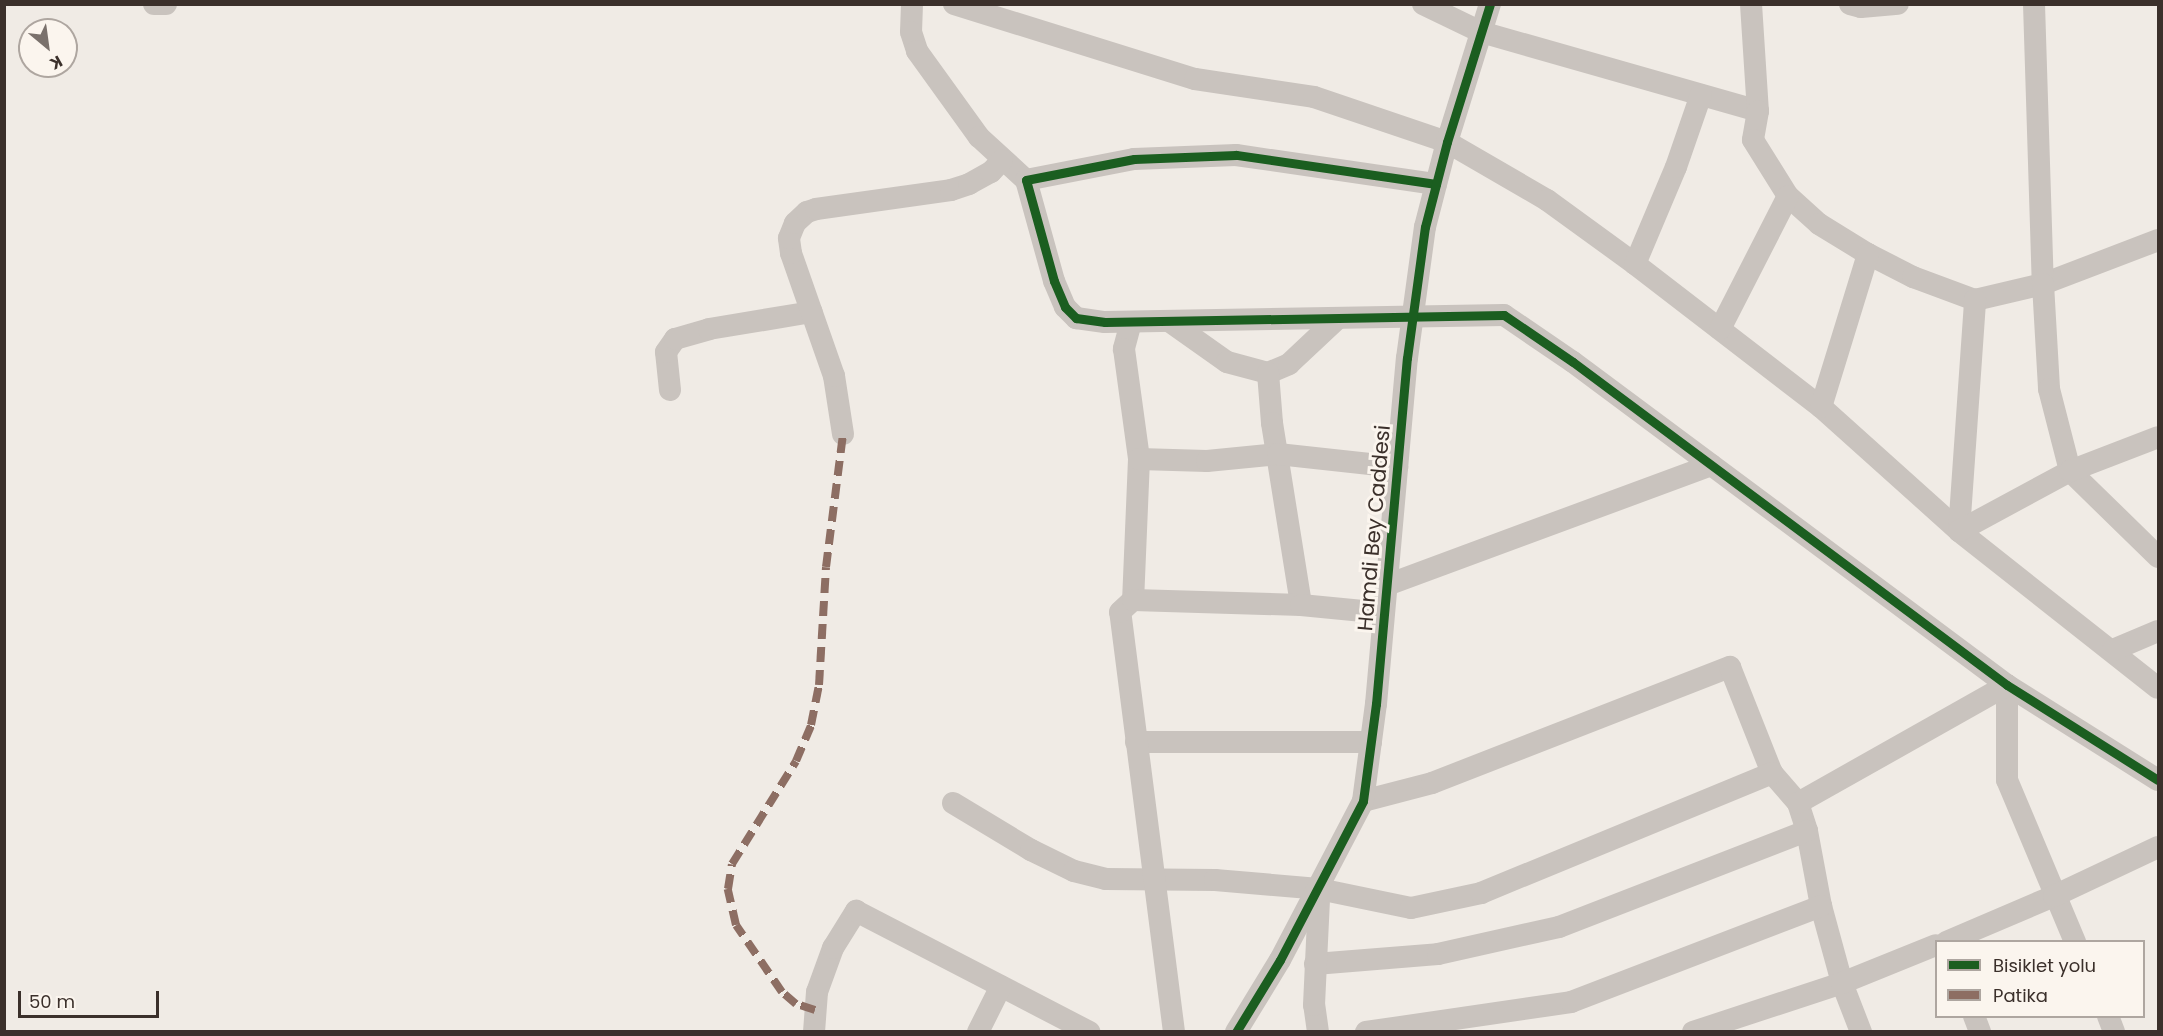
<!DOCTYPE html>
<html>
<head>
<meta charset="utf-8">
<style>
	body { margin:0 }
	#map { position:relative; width:2163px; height:1036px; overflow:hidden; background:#f0ebe5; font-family:Poppins,sans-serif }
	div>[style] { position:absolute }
	.minor>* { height:22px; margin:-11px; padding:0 11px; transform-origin:11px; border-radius:11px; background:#c9c3be }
	.quiet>* { height:8px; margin-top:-4px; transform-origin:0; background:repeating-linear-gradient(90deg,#8d6e63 0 15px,transparent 0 23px) }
	.cycleway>* { height:9px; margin:-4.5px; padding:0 4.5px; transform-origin:4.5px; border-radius:4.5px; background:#1b5e20 }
	span { translate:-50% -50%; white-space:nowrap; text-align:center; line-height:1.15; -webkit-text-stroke:6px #fbf5ee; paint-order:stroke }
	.street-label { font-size:21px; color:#3b302b }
	.frame { position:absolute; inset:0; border:6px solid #3b302b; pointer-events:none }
	.legend { position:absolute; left:1935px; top:940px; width:210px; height:78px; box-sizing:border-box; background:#fbf5ee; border:2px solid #aea6a0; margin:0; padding:8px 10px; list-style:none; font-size:18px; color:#3b302b }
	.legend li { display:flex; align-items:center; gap:12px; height:30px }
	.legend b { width:30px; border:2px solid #aea6a0 }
	.north { position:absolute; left:18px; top:18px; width:60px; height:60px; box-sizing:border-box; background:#fbf5ee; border:2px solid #aea6a0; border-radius:50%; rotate:151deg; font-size:16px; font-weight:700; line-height:24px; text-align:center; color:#3b302b }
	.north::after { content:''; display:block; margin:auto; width:21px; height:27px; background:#7a716c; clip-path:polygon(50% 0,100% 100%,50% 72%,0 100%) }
	.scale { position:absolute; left:18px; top:991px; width:141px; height:27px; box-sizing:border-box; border:3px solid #3b302b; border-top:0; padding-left:8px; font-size:18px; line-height:21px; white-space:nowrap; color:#3b302b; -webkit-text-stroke:4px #fbf5ee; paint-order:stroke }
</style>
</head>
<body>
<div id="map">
	<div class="minor">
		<div style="left:154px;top:4px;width:12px"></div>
		<div style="left:912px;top:4px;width:28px;rotate:92deg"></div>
		<div style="left:911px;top:32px;width:20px;rotate:72deg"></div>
		<div style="left:917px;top:51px;width:106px;rotate:54.2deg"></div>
		<div style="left:979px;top:137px;width:64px;rotate:42.5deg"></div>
		<div style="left:1026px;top:180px;width:105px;rotate:74.5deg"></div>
		<div style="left:1054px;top:281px;width:28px;rotate:67deg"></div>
		<div style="left:1065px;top:307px;width:16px;rotate:45deg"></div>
		<div style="left:1076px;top:318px;width:29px;rotate:8deg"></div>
		<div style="left:1105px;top:322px;width:399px;rotate:-1deg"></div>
		<div style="left:1504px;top:315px;width:83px;rotate:34.3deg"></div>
		<div style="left:1573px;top:362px;width:541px;rotate:36.66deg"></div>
		<div style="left:2007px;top:685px;width:178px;rotate:32.2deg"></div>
		<div style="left:954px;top:4px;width:252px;rotate:17.3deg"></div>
		<div style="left:1195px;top:79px;width:120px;rotate:8.6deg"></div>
		<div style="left:1314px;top:97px;width:140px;rotate:18.7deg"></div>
		<div style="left:1447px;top:142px;width:116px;rotate:30.1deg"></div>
		<div style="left:1547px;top:200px;width:109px;rotate:36deg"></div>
		<div style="left:1635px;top:264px;width:235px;rotate:37.6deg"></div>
		<div style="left:1821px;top:407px;width:186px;rotate:41.9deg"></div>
		<div style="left:1959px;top:531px;width:253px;rotate:38.3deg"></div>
		<div style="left:1423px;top:4px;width:64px;rotate:25.8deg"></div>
		<div style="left:1481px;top:32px;width:288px;rotate:15.9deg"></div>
		<div style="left:1751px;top:4px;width:107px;rotate:86.3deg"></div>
		<div style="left:1758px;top:111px;width:29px;rotate:100deg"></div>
		<div style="left:1753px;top:140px;width:66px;rotate:58deg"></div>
		<div style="left:1788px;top:196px;width:42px;rotate:42.1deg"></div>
		<div style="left:1819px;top:224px;width:57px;rotate:31.5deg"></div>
		<div style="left:1868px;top:254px;width:51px;rotate:27.1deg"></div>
		<div style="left:1913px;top:277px;width:66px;rotate:20.4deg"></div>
		<div style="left:1975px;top:300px;width:70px;rotate:-13.2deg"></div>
		<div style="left:2043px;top:284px;width:123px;rotate:-20.9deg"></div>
		<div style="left:1850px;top:4px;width:11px;rotate:15deg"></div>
		<div style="left:1861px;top:7px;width:37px;rotate:-5deg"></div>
		<div style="left:2034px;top:4px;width:280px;rotate:88.2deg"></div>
		<div style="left:2043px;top:284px;width:105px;rotate:86.7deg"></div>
		<div style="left:2049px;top:389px;width:85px;rotate:75.6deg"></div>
		<div style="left:2070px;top:471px;width:123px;rotate:44.3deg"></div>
		<div style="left:1026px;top:180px;width:110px;rotate:-11deg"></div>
		<div style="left:1134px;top:159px;width:102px;rotate:-2.2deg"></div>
		<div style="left:1236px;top:155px;width:202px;rotate:8.3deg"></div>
		<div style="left:1635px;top:264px;width:105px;rotate:-67.1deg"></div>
		<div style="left:1676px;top:167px;width:76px;rotate:-70.9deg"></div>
		<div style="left:1169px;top:321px;width:71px;rotate:35.3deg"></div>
		<div style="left:1227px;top:362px;width:42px;rotate:15deg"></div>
		<div style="left:1268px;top:373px;width:23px;rotate:-23deg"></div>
		<div style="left:1289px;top:364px;width:67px;rotate:-43.2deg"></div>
		<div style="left:1131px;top:322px;width:28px;rotate:105deg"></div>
		<div style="left:1124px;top:349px;width:111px;rotate:82.2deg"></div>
		<div style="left:1139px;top:459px;width:141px;rotate:92.4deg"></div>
		<div style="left:1720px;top:329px;width:149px;rotate:-62.9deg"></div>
		<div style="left:1268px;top:373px;width:50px;rotate:85.4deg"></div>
		<div style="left:1272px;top:423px;width:184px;rotate:80.9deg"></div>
		<div style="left:670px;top:390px;width:38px;rotate:-96deg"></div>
		<div style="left:666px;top:352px;width:16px;rotate:-55deg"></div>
		<div style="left:675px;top:339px;width:35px;rotate:-16deg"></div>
		<div style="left:709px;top:329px;width:104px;rotate:-9.4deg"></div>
		<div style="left:1821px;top:407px;width:160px;rotate:-72.9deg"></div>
		<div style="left:843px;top:434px;width:59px;rotate:-98.8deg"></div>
		<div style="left:834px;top:376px;width:130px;rotate:-109.3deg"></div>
		<div style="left:791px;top:253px;width:15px;rotate:-98deg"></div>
		<div style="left:789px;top:238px;width:16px;rotate:-68deg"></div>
		<div style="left:795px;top:223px;width:16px;rotate:-43deg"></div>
		<div style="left:807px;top:212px;width:9px;rotate:-18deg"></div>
		<div style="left:816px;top:209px;width:136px;rotate:-8deg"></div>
		<div style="left:951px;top:190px;width:19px;rotate:-18deg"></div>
		<div style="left:969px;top:184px;width:25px;rotate:-29deg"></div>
		<div style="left:991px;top:172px;width:16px;rotate:-47deg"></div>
		<div style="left:1139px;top:459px;width:68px;rotate:1.7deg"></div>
		<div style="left:1207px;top:461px;width:71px;rotate:-5.6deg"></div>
		<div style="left:1278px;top:454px;width:120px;rotate:6.2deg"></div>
		<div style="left:1959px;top:531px;width:232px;rotate:-86deg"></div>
		<div style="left:1959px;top:531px;width:126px;rotate:-28.4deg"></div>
		<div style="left:2070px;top:471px;width:94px;rotate:-21.1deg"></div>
		<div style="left:1387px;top:585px;width:346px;rotate:-20.3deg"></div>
		<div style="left:2113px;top:650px;width:49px;rotate:-22.9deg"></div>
		<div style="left:2007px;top:685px;width:95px;rotate:90deg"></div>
		<div style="left:2007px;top:780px;width:176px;rotate:67.2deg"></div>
		<div style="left:1136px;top:742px;width:235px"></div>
		<div style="left:1363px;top:801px;width:71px;rotate:-14.6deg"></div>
		<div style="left:1432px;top:783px;width:320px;rotate:-21.3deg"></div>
		<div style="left:1730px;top:667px;width:114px;rotate:68.4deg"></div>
		<div style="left:1772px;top:773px;width:40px;rotate:49deg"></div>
		<div style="left:1798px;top:803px;width:29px;rotate:72deg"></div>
		<div style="left:1807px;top:831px;width:76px;rotate:79.4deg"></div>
		<div style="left:1821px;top:906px;width:80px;rotate:74.7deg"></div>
		<div style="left:1842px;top:983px;width:53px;rotate:68.8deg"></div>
		<div style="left:953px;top:803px;width:91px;rotate:31.1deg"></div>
		<div style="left:1031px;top:850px;width:48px;rotate:26deg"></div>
		<div style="left:1074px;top:871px;width:33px;rotate:14deg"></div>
		<div style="left:1106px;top:879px;width:109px;rotate:0.5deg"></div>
		<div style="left:1215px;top:880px;width:104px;rotate:4.9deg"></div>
		<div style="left:1319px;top:889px;width:94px;rotate:11.7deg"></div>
		<div style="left:1411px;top:908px;width:72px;rotate:-12.1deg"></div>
		<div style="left:1481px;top:893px;width:315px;rotate:-22.4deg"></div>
		<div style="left:1798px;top:803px;width:240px;rotate:-29.4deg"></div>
		<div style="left:1946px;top:942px;width:117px;rotate:-23.1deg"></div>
		<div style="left:2054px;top:896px;width:115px;rotate:-25.2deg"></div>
		<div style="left:1315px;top:964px;width:123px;rotate:-4.6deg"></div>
		<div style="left:1438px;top:954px;width:124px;rotate:-12.6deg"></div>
		<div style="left:1559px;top:927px;width:266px;rotate:-21.2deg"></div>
		<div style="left:1974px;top:1016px;width:17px;rotate:69deg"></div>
		<div style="left:2108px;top:1016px;width:17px;rotate:69deg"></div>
		<div style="left:814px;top:1032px;width:40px;rotate:-85.7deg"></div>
		<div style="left:817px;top:992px;width:47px;rotate:-70deg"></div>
		<div style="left:833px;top:948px;width:44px;rotate:-58.1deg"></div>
		<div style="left:856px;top:911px;width:263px;rotate:27.4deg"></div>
		<div style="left:978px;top:1032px;width:51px;rotate:-63.4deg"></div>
		<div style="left:1174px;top:1032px;width:423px;rotate:-97.3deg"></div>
		<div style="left:1120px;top:612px;width:18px;rotate:-43deg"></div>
		<div style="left:1133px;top:600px;width:168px;rotate:1.7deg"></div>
		<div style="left:1301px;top:605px;width:83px;rotate:5.5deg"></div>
		<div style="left:1236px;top:1032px;width:84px;rotate:-58.6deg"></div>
		<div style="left:1280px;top:960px;width:179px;rotate:-62.4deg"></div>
		<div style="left:1363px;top:801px;width:98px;rotate:-82.4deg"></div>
		<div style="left:1376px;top:704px;width:347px;rotate:-84.9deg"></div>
		<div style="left:1407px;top:358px;width:132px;rotate:-82.2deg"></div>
		<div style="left:1425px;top:227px;width:88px;rotate:-75.5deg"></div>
		<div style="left:1447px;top:142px;width:145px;rotate:-72.7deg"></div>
		<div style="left:1318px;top:1032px;width:27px;rotate:-98deg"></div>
		<div style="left:1314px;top:1005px;width:108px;rotate:-87.3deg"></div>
		<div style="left:1366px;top:1032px;width:207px;rotate:-8.3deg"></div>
		<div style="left:1571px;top:1002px;width:268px;rotate:-21deg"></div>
		<div style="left:1693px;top:1032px;width:157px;rotate:-18.2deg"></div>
		<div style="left:1842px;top:983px;width:101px;rotate:-22deg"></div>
	</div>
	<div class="quiet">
		<div style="left:815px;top:1010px;width:20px;rotate:-162deg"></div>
		<div style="left:796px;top:1004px;width:18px;rotate:-139deg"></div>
		<div style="left:782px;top:992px;width:81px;rotate:-124.5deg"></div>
		<div style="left:736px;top:925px;width:37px;rotate:-103deg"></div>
		<div style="left:728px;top:889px;width:25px;rotate:-81deg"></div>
		<div style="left:732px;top:864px;width:121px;rotate:-58.1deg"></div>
		<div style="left:796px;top:761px;width:39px;rotate:-67deg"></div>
		<div style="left:811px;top:725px;width:41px;rotate:-78.7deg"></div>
		<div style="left:819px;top:685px;width:118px;rotate:-86.6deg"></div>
		<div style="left:826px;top:567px;width:134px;rotate:-82.7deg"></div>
	</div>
	<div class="cycleway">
		<div style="left:1436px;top:184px;width:202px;rotate:-171.7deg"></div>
		<div style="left:1236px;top:155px;width:102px;rotate:177.8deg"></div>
		<div style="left:1134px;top:159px;width:110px;rotate:169deg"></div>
		<div style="left:1026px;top:180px;width:105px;rotate:74.5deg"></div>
		<div style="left:1054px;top:281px;width:28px;rotate:67deg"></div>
		<div style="left:1065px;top:307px;width:16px;rotate:45deg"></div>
		<div style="left:1076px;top:318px;width:29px;rotate:8deg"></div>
		<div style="left:1105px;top:322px;width:399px;rotate:-1deg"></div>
		<div style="left:1504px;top:315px;width:83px;rotate:34.3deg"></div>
		<div style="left:1573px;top:362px;width:541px;rotate:36.66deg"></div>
		<div style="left:2007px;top:685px;width:178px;rotate:32.2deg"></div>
		<div style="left:1236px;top:1032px;width:84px;rotate:-58.6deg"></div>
		<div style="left:1280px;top:960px;width:179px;rotate:-62.4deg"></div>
		<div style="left:1363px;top:801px;width:98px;rotate:-82.4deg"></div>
		<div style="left:1376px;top:704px;width:347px;rotate:-84.9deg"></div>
		<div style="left:1407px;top:358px;width:132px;rotate:-82.2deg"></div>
		<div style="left:1425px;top:227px;width:88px;rotate:-75.5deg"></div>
		<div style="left:1447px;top:142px;width:145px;rotate:-72.7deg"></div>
	</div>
	<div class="street-label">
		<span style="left:1374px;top:528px;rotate:-85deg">Hamdi Bey Caddesi</span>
	</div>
	<div class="frame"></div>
	<ul class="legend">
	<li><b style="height:8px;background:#1b5e20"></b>Bisiklet yolu</li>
	<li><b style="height:8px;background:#8d6e63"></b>Patika</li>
	</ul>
	<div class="north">K</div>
	<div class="scale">50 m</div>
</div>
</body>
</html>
